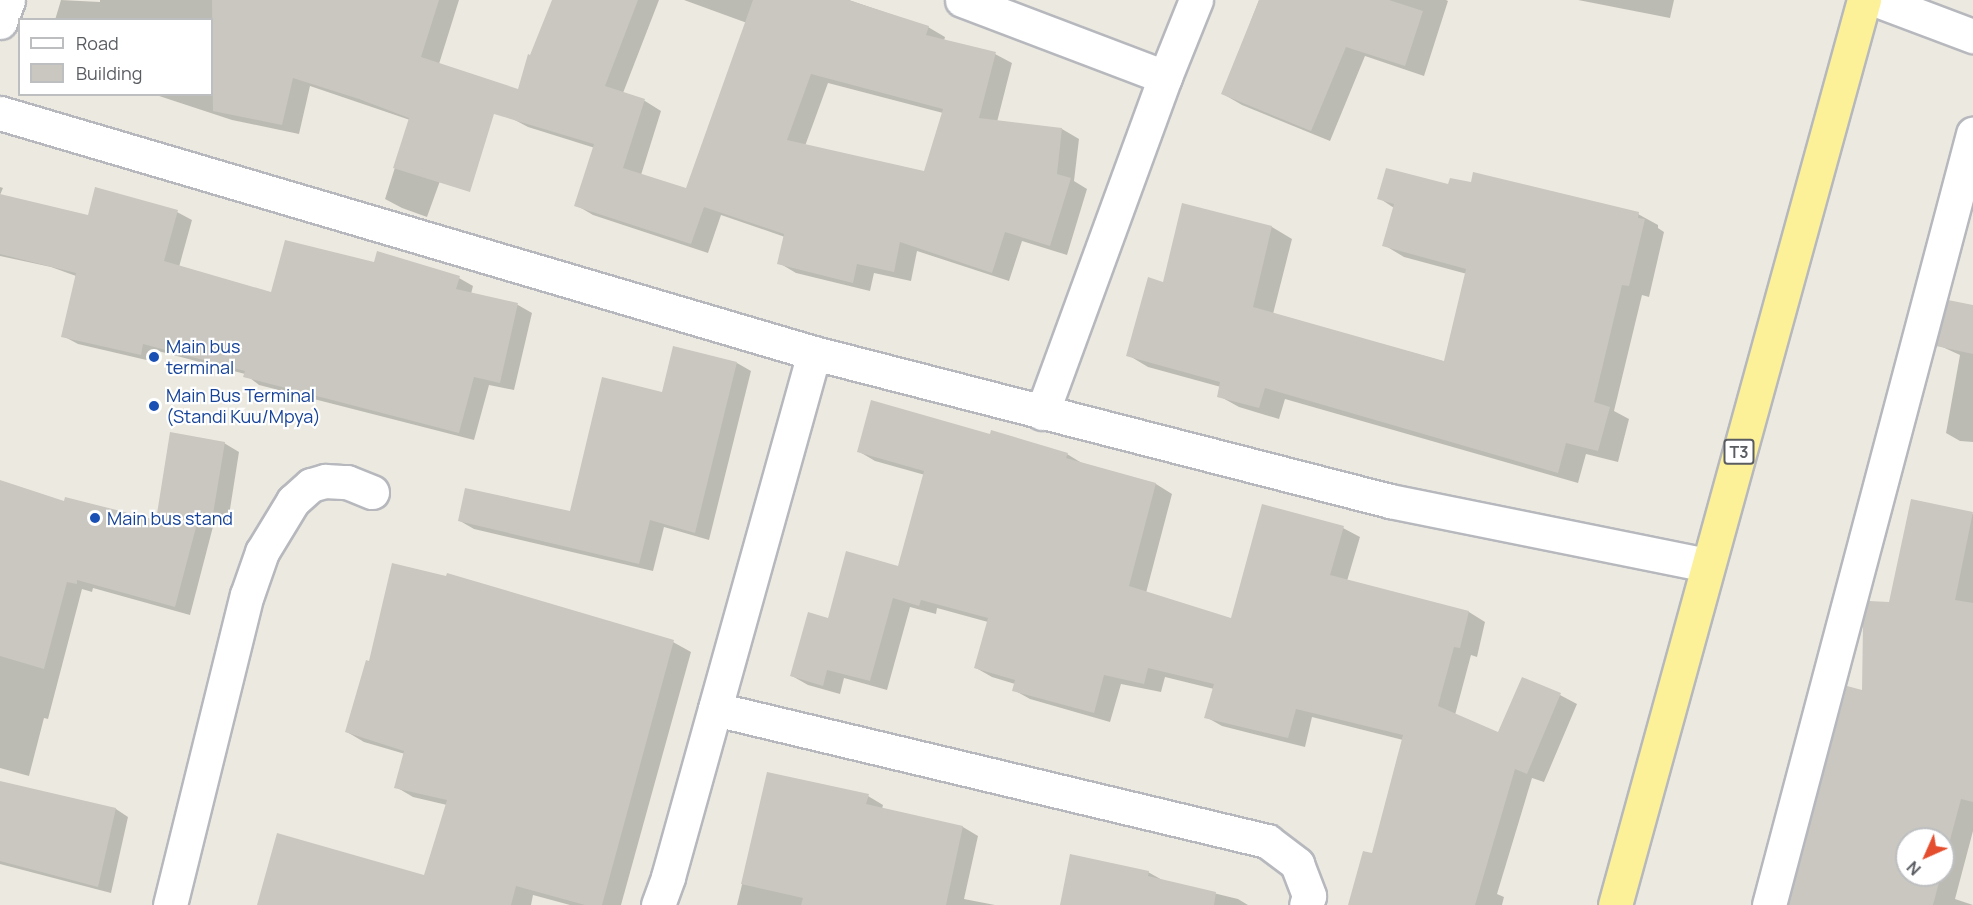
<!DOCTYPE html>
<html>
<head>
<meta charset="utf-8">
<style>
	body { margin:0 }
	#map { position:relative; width:1973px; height:905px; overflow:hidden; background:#eceae0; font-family:Manrope,sans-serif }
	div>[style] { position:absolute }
	.shadow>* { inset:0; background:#0003 }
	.building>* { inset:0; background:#c9c7c0 }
	.roads { filter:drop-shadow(2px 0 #b6b8bd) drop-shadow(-2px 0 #b6b8bd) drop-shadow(0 2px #b6b8bd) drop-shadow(0 -2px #b6b8bd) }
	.minor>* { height:33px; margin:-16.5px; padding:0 16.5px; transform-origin:16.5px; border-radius:16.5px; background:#fff }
	.trunk>* { height:33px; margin:-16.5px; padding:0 16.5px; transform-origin:16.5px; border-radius:16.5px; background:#fcf098 }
	.dots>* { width:16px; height:16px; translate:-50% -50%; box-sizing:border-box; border:3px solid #fff; border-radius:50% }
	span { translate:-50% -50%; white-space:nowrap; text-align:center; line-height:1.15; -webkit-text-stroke:4.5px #fff; paint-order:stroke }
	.shield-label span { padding:2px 4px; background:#fff; border:2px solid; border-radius:4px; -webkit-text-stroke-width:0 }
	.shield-label { font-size:16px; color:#595c61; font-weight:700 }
	.transit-label { font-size:18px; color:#164399 }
	.left { translate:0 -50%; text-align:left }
	.legend { position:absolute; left:18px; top:18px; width:195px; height:78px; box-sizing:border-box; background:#fff; border:2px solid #bdbec0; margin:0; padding:8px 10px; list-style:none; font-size:18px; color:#595c61 }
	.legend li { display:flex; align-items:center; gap:12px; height:30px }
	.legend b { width:30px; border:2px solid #bdbec0 }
	.north { position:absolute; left:1895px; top:827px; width:60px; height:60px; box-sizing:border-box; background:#fff; border:2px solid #bdbec0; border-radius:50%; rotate:225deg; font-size:16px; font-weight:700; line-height:24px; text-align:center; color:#595c61 }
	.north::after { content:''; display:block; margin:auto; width:21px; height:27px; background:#e44e2e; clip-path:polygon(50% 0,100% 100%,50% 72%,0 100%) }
</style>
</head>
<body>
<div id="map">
	<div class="shadow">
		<div style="clip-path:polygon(61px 0,100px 2px,100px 0,459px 0,439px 64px,476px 81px,427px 217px,402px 208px,385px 199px,410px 120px,310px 86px,299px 134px,232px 120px,153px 94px,212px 94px,212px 20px,55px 20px)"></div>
		<div style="clip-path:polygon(evenodd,553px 0,659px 0,623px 93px,645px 101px,661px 111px,641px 175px,687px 190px,747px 23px,684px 0,849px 0,928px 27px,945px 37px,944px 41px,995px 54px,1012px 63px,997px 122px,1062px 129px,1079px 139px,1074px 181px,1087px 189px,1067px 255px,1022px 241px,1009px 281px,917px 251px,911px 281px,874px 273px,870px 291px,796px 273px,779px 263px,785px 237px,721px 215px,708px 253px,593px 215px,576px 205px,595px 148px,528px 127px,511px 118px,553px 0,828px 83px,943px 113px,925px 173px,805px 146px,828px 83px)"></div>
		<div style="clip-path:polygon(1259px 0,1446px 0,1448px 1px,1424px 76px,1365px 56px,1330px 141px,1242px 105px,1223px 94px)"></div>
		<div style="clip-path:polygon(1578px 0,1674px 0,1670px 18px)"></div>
		<div style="clip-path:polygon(1449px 186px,1638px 214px,1658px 225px,1658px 228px,1664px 232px,1649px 297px,1642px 295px,1614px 411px,1629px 419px,1618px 462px,1586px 454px,1578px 483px,1285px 399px,1279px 419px,1239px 407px,1219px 396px,1221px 387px,1148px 367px,1128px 355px,1164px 284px,1183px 205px,1272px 227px,1292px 239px,1273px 314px,1446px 362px,1467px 274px,1404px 257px,1384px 245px,1394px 208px,1379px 198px)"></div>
		<div style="clip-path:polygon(0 187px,3px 188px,0 195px,89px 217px,177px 212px,192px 220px,179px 267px,272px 294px,375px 263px,459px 278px,473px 286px,471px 294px,518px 305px,532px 313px,514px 390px,489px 385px,474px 440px,259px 385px,245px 374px,158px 351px,155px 362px,78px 344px,63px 336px,76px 276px,51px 267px,0 256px)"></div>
		<div style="clip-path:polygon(1973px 307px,1973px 442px,1960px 441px,1946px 433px,1960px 355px,1938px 345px)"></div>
		<div style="clip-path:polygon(737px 363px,751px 371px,709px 540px,664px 527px,653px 571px,474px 529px,460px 521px,572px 513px,663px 394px)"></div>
		<div style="clip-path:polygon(991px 436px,1067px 454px,1085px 465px,1156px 484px,1172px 494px,1146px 593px,1232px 620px,1343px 528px,1360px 537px,1347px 581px,1469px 612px,1485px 622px,1477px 657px,1471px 655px,1455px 715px,1499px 734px,1560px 695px,1577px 704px,1544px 782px,1532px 778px,1497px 894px,1504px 897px,1502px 905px,1350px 905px,1373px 855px,1403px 740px,1312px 717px,1305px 747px,1222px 726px,1206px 717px,1214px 689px,1165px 677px,1161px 692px,1121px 684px,1110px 722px,1030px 699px,1014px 690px,1015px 684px,992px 677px,976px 668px,988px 622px,937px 608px,936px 614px,910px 607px,887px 690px,844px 678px,840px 694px,808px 685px,792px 676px,829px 619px,899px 568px,925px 475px,875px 461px,858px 451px)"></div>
		<div style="clip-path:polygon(224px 443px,239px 452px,228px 522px,215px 519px,190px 615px,93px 588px,92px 592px,82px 589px,48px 719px,44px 718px,29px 776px,0 768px,0 483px,65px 503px,157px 522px)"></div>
		<div style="clip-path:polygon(evenodd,1912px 501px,1973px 514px,1973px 831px,1955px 899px,1973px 905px,1790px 905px,1863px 692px,1890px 604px,1912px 501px,1907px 839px,1943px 839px,1943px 875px,1907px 875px,1907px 839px)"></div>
		<div style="clip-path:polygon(673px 642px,691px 652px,621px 905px,570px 905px,533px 895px,531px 905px,260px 905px,425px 876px,447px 805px,413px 797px,396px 787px,405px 754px,364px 742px,347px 732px)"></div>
		<div style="clip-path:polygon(769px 774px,868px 796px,883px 805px,882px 809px,963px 827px,978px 836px,964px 899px,995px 905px,737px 905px)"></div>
		<div style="clip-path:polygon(0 783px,116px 809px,128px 817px,111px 893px,0 864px)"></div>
		<div style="clip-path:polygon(1148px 872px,1164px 881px,1238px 899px,1248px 905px,1061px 905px)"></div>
	</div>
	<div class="building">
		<div style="clip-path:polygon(evenodd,212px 0,439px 0,421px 57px,518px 89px,528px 54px,530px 55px,552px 0,638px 0,605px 86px,645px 99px,623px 168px,686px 188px,753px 0,848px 0,929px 26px,926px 35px,996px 52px,979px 118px,1062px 128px,1057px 174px,1071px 178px,1050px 246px,1005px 232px,992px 273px,900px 242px,894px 272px,857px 264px,853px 283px,777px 264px,784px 234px,704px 207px,691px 244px,574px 206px,594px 144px,494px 114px,470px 192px,393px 168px,409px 118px,359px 99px,293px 78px,282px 125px,213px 111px,212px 0,811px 74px,943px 109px,924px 171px,787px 140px,811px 74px)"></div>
		<div style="clip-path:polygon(1259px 0,1389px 0,1423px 11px,1405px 66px,1346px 47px,1311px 131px,1221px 94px)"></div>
		<div style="clip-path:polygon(1386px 168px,1448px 184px,1450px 178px,1471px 182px,1473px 172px,1639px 212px,1638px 218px,1645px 219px,1629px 286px,1622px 285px,1594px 402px,1610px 407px,1598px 451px,1566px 443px,1558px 473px,1265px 388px,1259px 408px,1217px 397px,1220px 382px,1126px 356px,1148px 277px,1163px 282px,1182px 203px,1272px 226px,1253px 307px,1444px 361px,1466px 269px,1382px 246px,1394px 204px,1377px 199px)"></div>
		<div style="clip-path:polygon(95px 187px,178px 210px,164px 261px,271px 292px,285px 240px,374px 262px,377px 251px,460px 276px,456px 289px,518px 303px,500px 383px,474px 377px,459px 433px,243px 377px,245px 371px,143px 344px,141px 355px,61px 337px,76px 273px,0 254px,0 194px,88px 215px)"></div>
		<div style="clip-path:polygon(1948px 300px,1973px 305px,1973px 354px,1936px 346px)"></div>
		<div style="clip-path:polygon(673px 346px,737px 362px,695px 533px,650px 520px,639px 564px,458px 521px,465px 488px,570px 511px,602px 377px,662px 392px)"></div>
		<div style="clip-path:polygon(871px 400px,990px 434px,991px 430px,1068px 453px,1066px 458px,1156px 483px,1129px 586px,1231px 618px,1262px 504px,1344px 526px,1330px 575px,1469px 611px,1460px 648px,1454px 647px,1438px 706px,1498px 732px,1522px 677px,1561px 693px,1527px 774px,1515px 769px,1475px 905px,1348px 905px,1363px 851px,1372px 853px,1403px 735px,1296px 709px,1288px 738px,1204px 718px,1214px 684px,1148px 668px,1144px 684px,1104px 675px,1094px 713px,1012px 691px,1015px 680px,974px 668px,988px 618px,921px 600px,919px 606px,893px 598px,870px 681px,827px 670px,823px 686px,790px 676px,808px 612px,828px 618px,846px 551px,898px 566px,924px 471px,857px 452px)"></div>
		<div style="clip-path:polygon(170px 432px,225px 442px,213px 514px,200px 512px,175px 607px,77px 580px,77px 584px,67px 582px,44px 669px,0 656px,0 480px,64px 501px,65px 497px,156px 520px)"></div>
		<div style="clip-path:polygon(1911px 499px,1973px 512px,1955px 600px,1973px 603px,1973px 802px,1961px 799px,1943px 866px,1943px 839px,1907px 839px,1907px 875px,1941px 875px,1933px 905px,1788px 905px,1847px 686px,1862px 690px,1863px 623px,1869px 601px,1889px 602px)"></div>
		<div style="clip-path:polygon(392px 563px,446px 576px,447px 573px,674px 640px,602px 905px,585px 905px,516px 886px,511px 905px,257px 905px,277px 833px,424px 875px,447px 800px,394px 788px,404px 751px,345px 732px,366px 660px,369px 661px)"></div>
		<div style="clip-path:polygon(767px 772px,869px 794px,866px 804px,963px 826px,946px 905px,801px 905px,803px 898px,741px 884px)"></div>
		<div style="clip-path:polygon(0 781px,116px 808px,98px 887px,0 861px)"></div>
		<div style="clip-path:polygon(1070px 854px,1149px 871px,1148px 876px,1216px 892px,1214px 905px,1060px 905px)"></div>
	</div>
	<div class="roads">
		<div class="minor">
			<div style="left:962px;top:0;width:217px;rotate:20.8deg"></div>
			<div style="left:1877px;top:0;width:103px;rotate:20.6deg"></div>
			<div style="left:0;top:22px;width:23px;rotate:-70deg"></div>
			<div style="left:0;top:113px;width:849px;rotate:16.43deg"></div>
			<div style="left:814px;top:353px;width:595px;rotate:14.41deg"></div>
			<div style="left:1390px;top:501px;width:324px;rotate:11.4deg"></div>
			<div style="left:1042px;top:413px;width:358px;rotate:-69.9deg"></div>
			<div style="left:1165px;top:77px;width:83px;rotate:-68.1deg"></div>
			<div style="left:715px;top:709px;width:568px;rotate:13.45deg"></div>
			<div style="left:1267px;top:841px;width:38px;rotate:37deg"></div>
			<div style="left:1297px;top:864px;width:34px;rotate:69deg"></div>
			<div style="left:1309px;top:896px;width:9px;rotate:108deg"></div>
			<div style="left:170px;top:905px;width:319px;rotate:-76.1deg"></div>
			<div style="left:247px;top:595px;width:46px;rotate:-70.8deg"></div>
			<div style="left:262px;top:552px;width:60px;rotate:-58.7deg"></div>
			<div style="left:293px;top:501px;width:24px;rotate:-42deg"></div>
			<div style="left:311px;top:485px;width:15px;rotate:-16deg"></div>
			<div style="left:325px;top:481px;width:22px;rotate:3deg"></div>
			<div style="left:347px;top:482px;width:27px;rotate:22deg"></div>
			<div style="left:658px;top:905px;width:30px;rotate:-70deg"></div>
			<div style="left:668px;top:877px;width:544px;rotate:-74.43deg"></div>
			<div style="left:1769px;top:905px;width:798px;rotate:-75.18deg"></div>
		</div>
		<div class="trunk">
			<div style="left:1615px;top:905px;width:939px;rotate:-74.62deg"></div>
		</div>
	</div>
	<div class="dots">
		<div style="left:154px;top:357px;background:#1a4fb4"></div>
		<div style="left:154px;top:406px;background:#1a4fb4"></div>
		<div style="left:95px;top:518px;background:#1a4fb4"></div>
	</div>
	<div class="shield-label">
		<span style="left:1739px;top:452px">T3</span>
	</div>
	<div class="transit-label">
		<span class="left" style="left:166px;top:357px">Main bus<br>terminal</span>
		<span class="left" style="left:166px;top:406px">Main Bus Terminal<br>(Standi Kuu/Mpya)</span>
		<span class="left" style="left:107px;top:518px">Main bus stand</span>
	</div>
	<ul class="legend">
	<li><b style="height:8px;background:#fff"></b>Road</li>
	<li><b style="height:16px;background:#c9c7c0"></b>Building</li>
	</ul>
	<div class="north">N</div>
</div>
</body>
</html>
